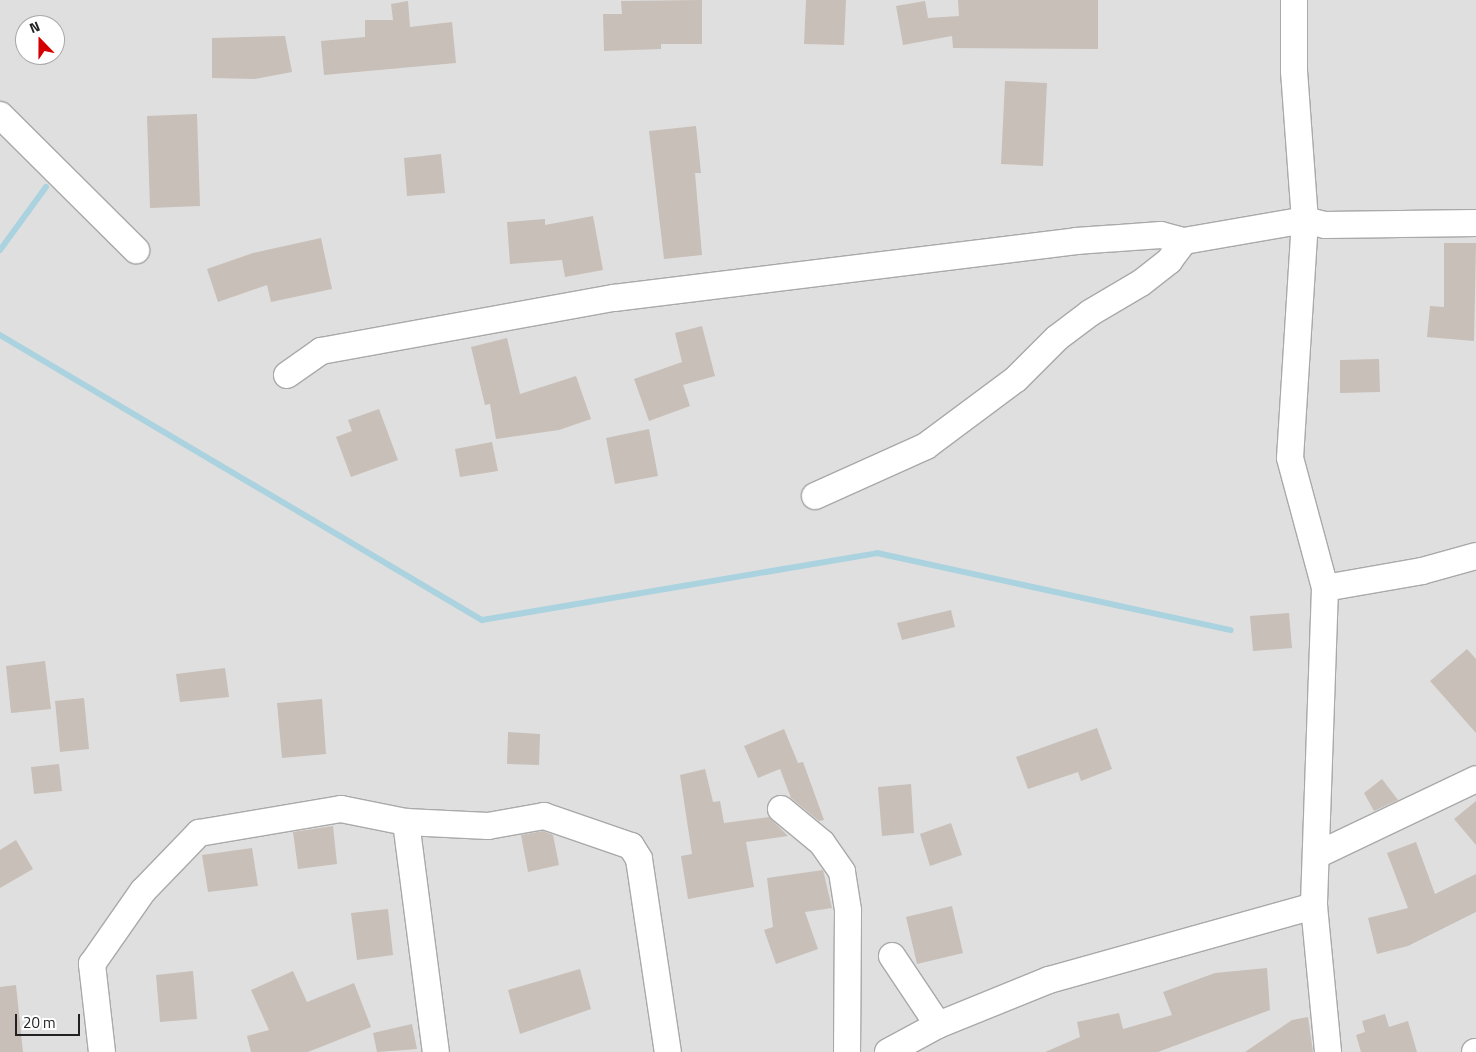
<!DOCTYPE html>
<html>
<head>
<meta charset="utf-8">
<style>
	body { margin:0 }
	#map { position:relative; width:1476px; height:1052px; overflow:hidden; background:#f2efe9; font-family:"Titillium Web",sans-serif }
	div>[style] { position:absolute }
	.residential>* { inset:0; background:#e0dfdf }
	.stream>* { height:6px; margin:-3px; padding:0 3px; transform-origin:3px; border-radius:3px; background:#aad3df }
	.building>* { inset:0; background:#c7bfb8 }
	.roads { filter:drop-shadow(1px 0 #a9a9a9) drop-shadow(-1px 0 #a9a9a9) drop-shadow(0 1px #a9a9a9) drop-shadow(0 -1px #a9a9a9) }
	.minor>* { height:26px; margin:-13px; padding:0 13px; transform-origin:13px; border-radius:13px; background:#fff }
	span { translate:-50% -50%; white-space:nowrap; text-align:center; line-height:1.15; -webkit-text-stroke:4.5px #fff; paint-order:stroke }
	.north { position:absolute; left:15px; top:15px; width:50px; height:50px; box-sizing:border-box; background:#fff; border:1px solid #a7a7a7; border-radius:50%; rotate:338deg; font-size:14px; font-weight:700; line-height:20px; text-align:center; color:#222 }
	.north::after { content:''; display:block; margin:auto; width:18px; height:22px; background:#d40000; clip-path:polygon(50% 0,100% 100%,50% 72%,0 100%) }
	.scale { position:absolute; left:15px; top:1014px; width:65px; height:22px; box-sizing:border-box; border:2px solid #222; border-top:0; padding-left:6px; font-size:15px; line-height:18px; white-space:nowrap; color:#222; -webkit-text-stroke:4px #fff; paint-order:stroke }
</style>
</head>
<body>
<div id="map">
	<div class="residential">
		<div style="clip-path:polygon(evenodd,0 0,1476px 0,1476px 1052px,0 1052px,0 0,25px 25px,55px 25px,55px 55px,25px 55px,25px 25px)"></div>
	</div>
	<div class="stream">
		<div style="left:0;top:250px;width:78px;rotate:-53.9deg"></div>
		<div style="left:0;top:335px;width:560px;rotate:30.6deg"></div>
		<div style="left:482px;top:620px;width:401px;rotate:-9.6deg"></div>
		<div style="left:877px;top:553px;width:362px;rotate:12.3deg"></div>
	</div>
	<div class="building">
		<div style="clip-path:polygon(702px 0,702px 44px,661px 44px,661px 49px,604px 51px,603px 14px,622px 14px,621px 1px)"></div>
		<div style="clip-path:polygon(806px 0,846px 0,844px 45px,804px 44px)"></div>
		<div style="clip-path:polygon(958px 0,1098px 0,1098px 49px,953px 48px,952px 36px,903px 45px,896px 6px,925px 1px,928px 18px,959px 16px)"></div>
		<div style="clip-path:polygon(408px 1px,410px 27px,452px 22px,456px 63px,324px 75px,321px 41px,365px 37px,365px 20px,393px 20px,391px 4px)"></div>
		<div style="clip-path:polygon(285px 36px,292px 72px,255px 79px,212px 78px,212px 38px)"></div>
		<div style="clip-path:polygon(1005px 81px,1047px 83px,1043px 166px,1001px 164px)"></div>
		<div style="clip-path:polygon(197px 114px,200px 206px,150px 208px,147px 116px)"></div>
		<div style="clip-path:polygon(696px 126px,701px 173px,695px 173px,702px 255px,664px 259px,649px 131px)"></div>
		<div style="clip-path:polygon(441px 154px,445px 193px,407px 196px,404px 158px)"></div>
		<div style="clip-path:polygon(593px 216px,603px 270px,565px 277px,562px 260px,510px 264px,507px 222px,545px 219px,545px 225px)"></div>
		<div style="clip-path:polygon(321px 238px,332px 289px,271px 302px,267px 285px,218px 302px,207px 269px,253px 253px)"></div>
		<div style="clip-path:polygon(1444px 243px,1476px 243px,1474px 341px,1427px 337px,1430px 306px,1444px 307px)"></div>
		<div style="clip-path:polygon(702px 326px,715px 376px,683px 385px,690px 406px,649px 421px,634px 379px,682px 362px,675px 333px)"></div>
		<div style="clip-path:polygon(507px 338px,520px 394px,576px 376px,591px 419px,559px 430px,496px 439px,490px 404px,485px 405px,471px 347px)"></div>
		<div style="clip-path:polygon(1379px 359px,1380px 392px,1340px 393px,1340px 360px)"></div>
		<div style="clip-path:polygon(379px 409px,398px 460px,351px 477px,336px 437px,352px 431px,348px 420px)"></div>
		<div style="clip-path:polygon(649px 429px,658px 476px,615px 484px,606px 438px)"></div>
		<div style="clip-path:polygon(492px 442px,498px 471px,460px 477px,455px 449px)"></div>
		<div style="clip-path:polygon(951px 610px,955px 627px,902px 640px,897px 623px)"></div>
		<div style="clip-path:polygon(1289px 613px,1292px 648px,1253px 651px,1250px 616px)"></div>
		<div style="clip-path:polygon(1467px 649px,1476px 659px,1476px 733px,1430px 681px)"></div>
		<div style="clip-path:polygon(45px 661px,51px 709px,11px 713px,6px 666px)"></div>
		<div style="clip-path:polygon(225px 668px,229px 697px,180px 702px,176px 674px)"></div>
		<div style="clip-path:polygon(84px 698px,89px 749px,60px 752px,55px 701px)"></div>
		<div style="clip-path:polygon(322px 699px,326px 754px,282px 758px,277px 703px)"></div>
		<div style="clip-path:polygon(1097px 728px,1112px 769px,1081px 781px,1078px 772px,1028px 789px,1016px 757px)"></div>
		<div style="clip-path:polygon(784px 729px,798px 763px,803px 762px,824px 820px,819px 821px,791px 798px,780px 769px,758px 778px,744px 746px)"></div>
		<div style="clip-path:polygon(508px 732px,540px 734px,539px 765px,507px 764px)"></div>
		<div style="clip-path:polygon(59px 764px,62px 791px,34px 794px,31px 767px)"></div>
		<div style="clip-path:polygon(705px 769px,713px 802px,720px 801px,724px 823px,769px 817px,788px 836px,746px 842px,754px 887px,688px 899px,681px 856px,692px 854px,680px 775px)"></div>
		<div style="clip-path:polygon(1382px 779px,1398px 800px,1374px 811px,1364px 793px)"></div>
		<div style="clip-path:polygon(911px 784px,914px 833px,882px 836px,878px 787px)"></div>
		<div style="clip-path:polygon(1476px 801px,1476px 845px,1454px 819px)"></div>
		<div style="clip-path:polygon(951px 823px,962px 855px,930px 866px,920px 834px)"></div>
		<div style="clip-path:polygon(333px 826px,337px 864px,298px 869px,293px 832px)"></div>
		<div style="clip-path:polygon(543px 831px,553px 835px,559px 865px,528px 872px,521px 835px)"></div>
		<div style="clip-path:polygon(16px 840px,33px 869px,0 888px,0 850px)"></div>
		<div style="clip-path:polygon(1416px 842px,1435px 894px,1476px 874px,1476px 912px,1408px 946px,1377px 954px,1368px 918px,1408px 908px,1387px 853px)"></div>
		<div style="clip-path:polygon(252px 848px,258px 886px,208px 892px,202px 855px)"></div>
		<div style="clip-path:polygon(823px 870px,832px 908px,805px 912px,818px 949px,776px 964px,764px 930px,773px 927px,767px 878px)"></div>
		<div style="clip-path:polygon(952px 906px,963px 953px,917px 964px,906px 917px)"></div>
		<div style="clip-path:polygon(388px 909px,393px 955px,357px 960px,351px 913px)"></div>
		<div style="clip-path:polygon(1267px 968px,1270px 1010px,1158px 1052px,1045px 1052px,1080px 1037px,1077px 1022px,1119px 1013px,1123px 1029px,1172px 1015px,1163px 992px,1215px 973px)"></div>
		<div style="clip-path:polygon(580px 969px,591px 1009px,520px 1034px,508px 990px)"></div>
		<div style="clip-path:polygon(193px 971px,197px 1019px,160px 1022px,156px 975px)"></div>
		<div style="clip-path:polygon(293px 971px,307px 1002px,354px 983px,371px 1027px,308px 1052px,251px 1052px,247px 1036px,269px 1030px,251px 990px)"></div>
		<div style="clip-path:polygon(16px 985px,23px 1052px,0 1052px,0 987px)"></div>
		<div style="clip-path:polygon(1385px 1014px,1389px 1027px,1408px 1021px,1417px 1052px,1361px 1052px,1356px 1035px,1365px 1032px,1362px 1021px)"></div>
		<div style="clip-path:polygon(1308px 1017px,1313px 1052px,1245px 1052px,1292px 1020px)"></div>
		<div style="clip-path:polygon(412px 1024px,417px 1049px,377px 1052px,373px 1033px)"></div>
	</div>
	<div class="roads">
		<div class="minor">
			<div style="left:1294px;top:0;width:71px;rotate:90deg"></div>
			<div style="left:1294px;top:71px;width:149px;rotate:85.8deg"></div>
			<div style="left:1305px;top:220px;width:238px;rotate:93.6deg"></div>
			<div style="left:1290px;top:458px;width:135px;rotate:74.9deg"></div>
			<div style="left:1325px;top:588px;width:318px;rotate:92deg"></div>
			<div style="left:1314px;top:906px;width:147px;rotate:84.5deg"></div>
			<div style="left:0;top:115px;width:192px;rotate:44.8deg"></div>
			<div style="left:287px;top:375px;width:42px;rotate:-35.2deg"></div>
			<div style="left:321px;top:351px;width:298px;rotate:-10.3deg"></div>
			<div style="left:614px;top:298px;width:466px;rotate:-7deg"></div>
			<div style="left:1076px;top:241px;width:85px;rotate:-4deg"></div>
			<div style="left:1161px;top:235px;width:24px;rotate:15deg"></div>
			<div style="left:1184px;top:241px;width:123px;rotate:-9.8deg"></div>
			<div style="left:1305px;top:220px;width:21px;rotate:14deg"></div>
			<div style="left:1325px;top:225px;width:151px;rotate:-0.8deg"></div>
			<div style="left:815px;top:496px;width:122px;rotate:-24.2deg"></div>
			<div style="left:926px;top:446px;width:112px;rotate:-36.7deg"></div>
			<div style="left:1016px;top:379px;width:58px;rotate:-45deg"></div>
			<div style="left:1057px;top:338px;width:41px;rotate:-37.1deg"></div>
			<div style="left:1090px;top:313px;width:59px;rotate:-30.5deg"></div>
			<div style="left:1141px;top:283px;width:36px;rotate:-38deg"></div>
			<div style="left:1169px;top:261px;width:25px;rotate:-53deg"></div>
			<div style="left:1325px;top:588px;width:98px;rotate:-9.9deg"></div>
			<div style="left:1422px;top:571px;width:56px;rotate:-15.5deg"></div>
			<div style="left:781px;top:809px;width:53px;rotate:39.7deg"></div>
			<div style="left:822px;top:843px;width:35px;rotate:55deg"></div>
			<div style="left:842px;top:872px;width:39px;rotate:81deg"></div>
			<div style="left:848px;top:911px;width:141px;rotate:90.4deg"></div>
			<div style="left:406px;top:822px;width:232px;rotate:82.6deg"></div>
			<div style="left:1317px;top:855px;width:176px;rotate:-25.5deg"></div>
			<div style="left:892px;top:956px;width:83px;rotate:56.3deg"></div>
			<div style="left:102px;top:1052px;width:89px;rotate:-96.5deg"></div>
			<div style="left:92px;top:964px;width:89px;rotate:-55.1deg"></div>
			<div style="left:143px;top:891px;width:81px;rotate:-46deg"></div>
			<div style="left:199px;top:833px;width:144px;rotate:-9.6deg"></div>
			<div style="left:341px;top:809px;width:66px;rotate:11.3deg"></div>
			<div style="left:406px;top:822px;width:82px;rotate:2.8deg"></div>
			<div style="left:488px;top:826px;width:57px;rotate:-10.1deg"></div>
			<div style="left:544px;top:816px;width:92px;rotate:19deg"></div>
			<div style="left:631px;top:846px;width:15px;rotate:58deg"></div>
			<div style="left:639px;top:859px;width:195px;rotate:81.5deg"></div>
			<div style="left:888px;top:1052px;width:57px;rotate:-28.4deg"></div>
			<div style="left:938px;top:1025px;width:120px;rotate:-22.1deg"></div>
			<div style="left:1049px;top:980px;width:275px;rotate:-15.6deg"></div>
			<div style="left:1475px;top:1052px;width:1px"></div>
		</div>
	</div>
	<div class="north">N</div>
	<div class="scale">20 m</div>
</div>
</body>
</html>
